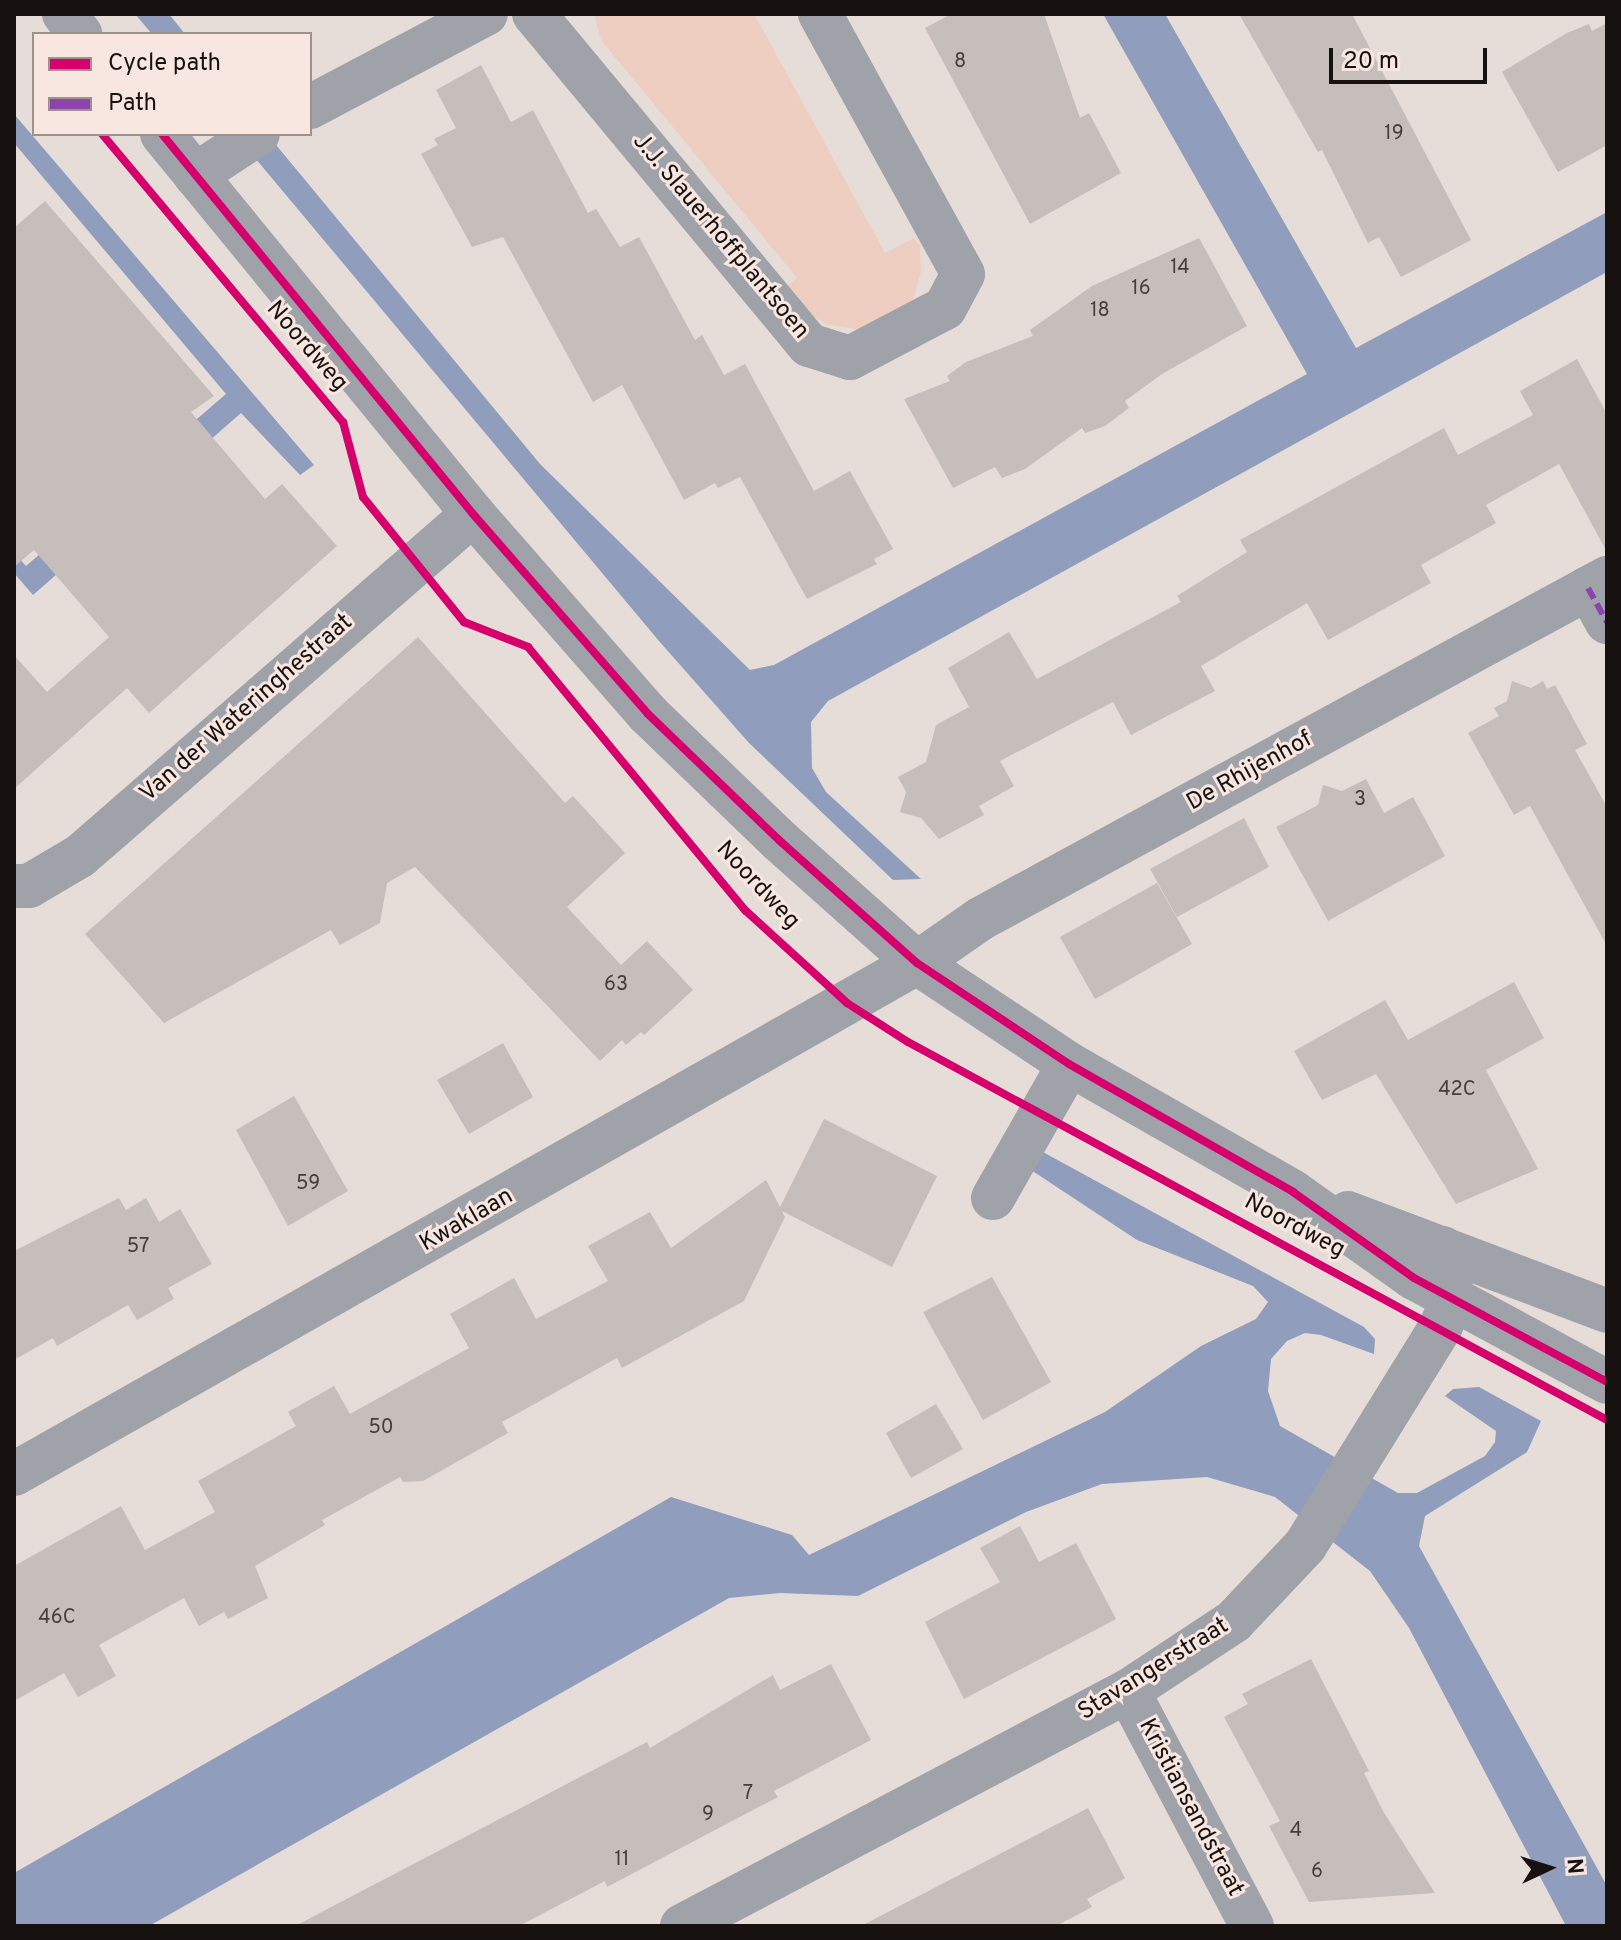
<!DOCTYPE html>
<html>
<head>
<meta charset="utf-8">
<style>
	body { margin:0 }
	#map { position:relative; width:1621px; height:1940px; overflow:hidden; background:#e6ddd9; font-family:Overpass,sans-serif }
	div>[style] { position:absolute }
	.green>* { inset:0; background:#eecec0 }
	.water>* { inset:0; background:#909dbc }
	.building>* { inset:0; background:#c6bebb }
	.minor>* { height:44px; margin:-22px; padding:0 22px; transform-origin:22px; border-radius:22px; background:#9fa2a8 }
	.quiet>* { height:6px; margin-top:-3px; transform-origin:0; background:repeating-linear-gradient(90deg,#8e44ad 0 12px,transparent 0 18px) }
	.cycleway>* { height:8px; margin:-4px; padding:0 4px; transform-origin:4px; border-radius:4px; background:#d6006c }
	span { translate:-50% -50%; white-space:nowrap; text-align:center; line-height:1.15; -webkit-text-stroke:6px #f8e7e1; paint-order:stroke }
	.number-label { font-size:20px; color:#433d3b }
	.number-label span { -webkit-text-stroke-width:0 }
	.street-label { font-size:24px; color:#171210 }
	.frame { position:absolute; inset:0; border:16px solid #171210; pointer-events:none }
	.legend { position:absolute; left:32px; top:32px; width:280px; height:104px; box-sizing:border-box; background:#f8e7e1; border:2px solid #9e928d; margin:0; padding:10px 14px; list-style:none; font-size:24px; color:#171210 }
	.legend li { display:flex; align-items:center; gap:16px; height:40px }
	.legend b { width:40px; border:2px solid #9e928d }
	.north { position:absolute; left:1509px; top:1828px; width:80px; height:80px; -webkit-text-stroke:6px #f8e7e1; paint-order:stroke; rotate:86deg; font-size:22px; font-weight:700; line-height:32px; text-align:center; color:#171210 }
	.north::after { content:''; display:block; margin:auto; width:28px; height:36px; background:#171210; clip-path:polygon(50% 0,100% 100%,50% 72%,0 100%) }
	.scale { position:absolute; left:1329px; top:48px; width:158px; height:36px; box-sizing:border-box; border:4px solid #171210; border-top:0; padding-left:10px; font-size:24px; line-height:28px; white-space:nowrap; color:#171210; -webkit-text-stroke:6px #f8e7e1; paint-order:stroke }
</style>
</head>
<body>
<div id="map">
	<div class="green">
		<div style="clip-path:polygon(594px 14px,754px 14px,885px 253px,914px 238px,920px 246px,921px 272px,913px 300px,861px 330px,826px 324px,802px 309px,785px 288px,797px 278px,601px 40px)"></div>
	</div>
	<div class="water">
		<div style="clip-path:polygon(135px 14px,169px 14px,185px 34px,152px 34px)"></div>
		<div style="clip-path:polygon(1103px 14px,1165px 14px,1356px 348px,1607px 212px,1607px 272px,828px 701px,811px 722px,812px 768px,826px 792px,921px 879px,893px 880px,749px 743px,659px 641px,235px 134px,267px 134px,540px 464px,750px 670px,774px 665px,1307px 374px)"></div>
		<div style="clip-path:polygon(14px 114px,314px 465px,300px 475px,241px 413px,33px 595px,14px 573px,14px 553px,26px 566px,226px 394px,14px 143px)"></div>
		<div style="clip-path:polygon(1041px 1151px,1364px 1327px,1375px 1339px,1374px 1354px,1321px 1335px,1305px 1333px,1287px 1341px,1271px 1359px,1268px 1391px,1280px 1426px,1398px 1493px,1417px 1493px,1485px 1456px,1495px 1442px,1496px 1431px,1445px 1396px,1453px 1389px,1479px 1387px,1541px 1421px,1527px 1452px,1425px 1516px,1419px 1546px,1607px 1886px,1607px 1926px,1566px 1926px,1409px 1628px,1370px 1571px,1275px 1497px,1207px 1477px,1102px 1484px,1026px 1512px,858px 1596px,780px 1593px,729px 1598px,149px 1926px,14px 1926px,14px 1873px,671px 1497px,792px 1535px,809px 1555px,1105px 1412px,1201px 1346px,1256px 1319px,1268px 1302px,1253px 1286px,1137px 1240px,1031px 1170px)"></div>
	</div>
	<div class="building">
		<div style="clip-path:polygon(951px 14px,1044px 14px,1080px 118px,1089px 113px,1121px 173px,1030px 224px,925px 28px)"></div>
		<div style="clip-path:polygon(1239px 14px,1352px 14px,1471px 240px,1401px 277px,1379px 237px,1368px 243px,1322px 150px,1318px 152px)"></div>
		<div style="clip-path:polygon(1607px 23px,1607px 145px,1558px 172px,1502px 72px,1567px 33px,1589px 24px,1592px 31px)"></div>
		<div style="clip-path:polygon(481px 65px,511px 122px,533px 110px,588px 213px,596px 209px,620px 247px,639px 237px,695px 340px,702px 335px,724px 375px,745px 364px,814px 491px,850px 471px,893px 549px,874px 559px,877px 564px,807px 599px,740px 477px,718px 488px,715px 483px,684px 500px,622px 385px,593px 402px,503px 237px,472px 247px,421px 154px,438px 145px,434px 139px,456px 128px,436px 90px)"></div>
		<div style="clip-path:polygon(45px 201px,214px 396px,191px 412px,265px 499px,282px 484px,337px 546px,149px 713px,127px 688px,14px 789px,14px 655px,47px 692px,109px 637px,34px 550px,14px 567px,14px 228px)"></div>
		<div style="clip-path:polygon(1199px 238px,1247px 326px,1162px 374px,1125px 401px,1129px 408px,1105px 426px,1085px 433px,1082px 428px,1025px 469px,1002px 478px,995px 467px,953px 488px,904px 399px,950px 381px,947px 376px,966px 362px,1033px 336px,1030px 330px,1092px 286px)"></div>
		<div style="clip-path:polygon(1577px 359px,1607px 414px,1607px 552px,1559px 464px,1486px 505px,1496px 523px,1421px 565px,1431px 583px,1328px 640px,1307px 603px,1201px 666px,1215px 691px,1131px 735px,1113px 702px,1000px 761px,1014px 786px,979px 806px,984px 815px,939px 839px,921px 818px,900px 812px,906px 792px,898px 777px,926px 762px,936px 725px,969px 707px,948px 668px,1009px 632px,1037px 679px,1181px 602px,1177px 596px,1247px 552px,1240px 540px,1444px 428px,1458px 455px,1533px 415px,1520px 391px)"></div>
		<div style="clip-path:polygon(418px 637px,565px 803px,573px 796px,625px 853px,567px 907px,621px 965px,647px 941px,693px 990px,644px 1035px,641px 1032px,626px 1045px,622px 1040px,600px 1061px,415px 867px,387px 883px,380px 923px,340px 945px,331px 930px,164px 1023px,85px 934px)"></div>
		<div style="clip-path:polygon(1512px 681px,1531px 688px,1543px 681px,1547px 689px,1555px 685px,1587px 744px,1575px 750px,1607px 807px,1607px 946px,1530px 806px,1514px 815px,1468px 733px,1499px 716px,1494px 708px,1507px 701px)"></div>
		<div style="clip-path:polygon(1366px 779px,1384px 813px,1413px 797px,1445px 856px,1328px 921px,1276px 827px,1318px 805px,1323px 785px,1342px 791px)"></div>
		<div style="clip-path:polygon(1244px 818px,1269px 867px,1177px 917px,1150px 869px)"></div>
		<div style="clip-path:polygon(1157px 883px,1192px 944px,1095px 999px,1060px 937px)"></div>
		<div style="clip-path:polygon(1514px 982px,1544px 1038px,1486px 1070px,1538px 1169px,1456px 1204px,1376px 1074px,1322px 1100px,1294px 1051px,1385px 1000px,1408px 1040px)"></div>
		<div style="clip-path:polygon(503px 1043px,533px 1097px,469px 1134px,437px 1080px)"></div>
		<div style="clip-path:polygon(294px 1096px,348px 1191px,288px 1226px,236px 1130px)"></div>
		<div style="clip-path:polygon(824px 1119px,937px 1176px,892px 1267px,782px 1211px,785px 1217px,744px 1301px,622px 1368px,617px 1358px,502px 1422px,508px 1433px,423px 1481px,403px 1482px,400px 1477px,322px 1520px,325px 1525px,255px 1566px,268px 1598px,228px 1619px,224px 1612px,199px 1626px,184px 1598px,99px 1645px,116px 1676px,78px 1697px,64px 1673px,14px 1701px,14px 1566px,121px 1506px,145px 1550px,215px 1512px,198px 1481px,296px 1426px,288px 1412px,334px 1386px,350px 1414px,469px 1348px,450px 1314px,514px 1278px,536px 1319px,608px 1281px,588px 1246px,650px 1212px,671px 1248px,766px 1180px,780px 1207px)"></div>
		<div style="clip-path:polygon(119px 1198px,126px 1210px,146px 1198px,159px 1222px,180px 1209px,212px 1264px,168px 1288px,174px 1299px,137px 1320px,128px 1305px,57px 1346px,53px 1338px,14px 1360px,14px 1251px)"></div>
		<div style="clip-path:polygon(992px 1277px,1051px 1382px,983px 1420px,923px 1312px)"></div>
		<div style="clip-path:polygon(936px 1404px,963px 1449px,911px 1478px,886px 1433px)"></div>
		<div style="clip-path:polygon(1020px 1526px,1039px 1562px,1076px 1543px,1116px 1619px,964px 1699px,925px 1622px,1000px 1582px,980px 1548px)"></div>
		<div style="clip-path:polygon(1311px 1659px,1369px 1771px,1364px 1773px,1383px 1811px,1435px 1893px,1309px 1902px,1269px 1826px,1280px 1821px,1224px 1717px,1248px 1704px,1242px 1694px)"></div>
		<div style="clip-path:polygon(831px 1664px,871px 1740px,774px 1791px,778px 1797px,607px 1887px,605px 1881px,519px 1926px,295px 1926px,647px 1742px,650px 1748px,773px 1675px,780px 1690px)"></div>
		<div style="clip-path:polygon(1088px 1808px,1125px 1878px,1087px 1899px,1092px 1907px,1056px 1926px,861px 1926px)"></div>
	</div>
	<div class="minor">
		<div style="left:64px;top:14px;width:26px;rotate:51deg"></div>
		<div style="left:534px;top:14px;width:430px;rotate:50.3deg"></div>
		<div style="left:809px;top:345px;width:43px;rotate:17.6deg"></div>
		<div style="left:850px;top:358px;width:107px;rotate:-27.8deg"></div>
		<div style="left:945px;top:308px;width:38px;rotate:-62deg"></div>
		<div style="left:963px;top:274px;width:297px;rotate:-118.8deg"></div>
		<div style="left:310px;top:107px;width:199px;rotate:-27.9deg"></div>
		<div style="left:162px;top:134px;width:491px;rotate:50.7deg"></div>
		<div style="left:473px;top:514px;width:266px;rotate:48.8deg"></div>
		<div style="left:648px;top:714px;width:183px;rotate:43.9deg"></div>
		<div style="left:780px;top:841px;width:183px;rotate:41.7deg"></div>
		<div style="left:917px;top:963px;width:182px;rotate:33.6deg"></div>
		<div style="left:1069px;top:1064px;width:258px;rotate:29.7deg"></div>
		<div style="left:1293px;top:1192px;width:148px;rotate:35.4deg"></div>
		<div style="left:1414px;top:1278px;width:219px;rotate:28.3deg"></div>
		<div style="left:195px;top:175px;width:75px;rotate:-33.1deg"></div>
		<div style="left:1588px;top:588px;width:39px;rotate:61deg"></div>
		<div style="left:14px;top:886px;width:15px"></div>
		<div style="left:29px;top:886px;width:59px;rotate:-30.5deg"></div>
		<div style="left:80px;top:856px;width:521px;rotate:-41.03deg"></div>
		<div style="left:993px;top:1198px;width:154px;rotate:-60.4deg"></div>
		<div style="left:1348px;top:1213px;width:277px;rotate:20.7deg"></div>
		<div style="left:14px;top:1474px;width:1038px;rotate:-29.51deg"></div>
		<div style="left:917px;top:963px;width:77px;rotate:-34.9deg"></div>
		<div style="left:980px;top:919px;width:714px;rotate:-28.54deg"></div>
		<div style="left:1128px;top:1691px;width:266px;rotate:62.2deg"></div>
		<div style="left:682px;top:1926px;width:504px;rotate:-27.79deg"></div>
		<div style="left:1128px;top:1691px;width:127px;rotate:-33.4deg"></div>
		<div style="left:1234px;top:1621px;width:103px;rotate:-46.6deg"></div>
		<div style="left:1305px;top:1546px;width:256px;rotate:-58.2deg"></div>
		<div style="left:1440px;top:1328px;width:32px;rotate:-66deg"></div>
		<div style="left:1453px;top:1299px;width:52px;rotate:-101.1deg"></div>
	</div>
	<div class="quiet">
		<div style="left:1588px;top:588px;width:39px;rotate:61deg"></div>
	</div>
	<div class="cycleway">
		<div style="left:102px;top:134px;width:376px;rotate:50.1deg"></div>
		<div style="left:343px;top:422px;width:78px;rotate:75.1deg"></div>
		<div style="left:363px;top:497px;width:161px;rotate:51.1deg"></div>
		<div style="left:464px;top:622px;width:69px;rotate:21.3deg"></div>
		<div style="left:528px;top:647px;width:342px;rotate:50.5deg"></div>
		<div style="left:746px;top:911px;width:137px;rotate:42.3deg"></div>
		<div style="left:847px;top:1003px;width:72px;rotate:32.6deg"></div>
		<div style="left:908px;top:1042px;width:795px;rotate:28.4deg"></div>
		<div style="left:162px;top:134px;width:491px;rotate:50.7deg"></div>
		<div style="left:473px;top:514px;width:266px;rotate:48.8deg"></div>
		<div style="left:648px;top:714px;width:183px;rotate:43.9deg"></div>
		<div style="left:780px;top:841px;width:183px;rotate:41.7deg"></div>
		<div style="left:917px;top:963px;width:182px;rotate:33.6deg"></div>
		<div style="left:1069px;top:1064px;width:258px;rotate:29.7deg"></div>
		<div style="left:1293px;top:1192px;width:148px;rotate:35.4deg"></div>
		<div style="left:1414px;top:1278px;width:219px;rotate:28.3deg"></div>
	</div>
	<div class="number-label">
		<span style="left:960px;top:62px">8</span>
		<span style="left:1394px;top:134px">19</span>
		<span style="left:1180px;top:268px">14</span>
		<span style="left:1141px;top:289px">16</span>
		<span style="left:1100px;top:311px">18</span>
		<span style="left:1360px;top:800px">3</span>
		<span style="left:616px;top:985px">63</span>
		<span style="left:1457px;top:1090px">42C</span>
		<span style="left:308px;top:1184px">59</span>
		<span style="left:138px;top:1247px">57</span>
		<span style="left:381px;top:1428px">50</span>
		<span style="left:57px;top:1618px">46C</span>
		<span style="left:748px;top:1794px">7</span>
		<span style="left:708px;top:1815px">9</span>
		<span style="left:1296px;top:1831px">4</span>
		<span style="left:622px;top:1860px">11</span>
		<span style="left:1317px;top:1872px">6</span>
	</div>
	<div class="street-label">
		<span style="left:720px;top:237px;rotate:50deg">J.J. Slauerhoffplantsoen</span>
		<span style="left:306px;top:347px;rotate:49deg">Noordweg</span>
		<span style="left:247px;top:709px;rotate:-41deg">Van der Wateringhestraat</span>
		<span style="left:1250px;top:772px;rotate:-29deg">De Rhijenhof</span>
		<span style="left:757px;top:886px;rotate:47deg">Noordweg</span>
		<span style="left:467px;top:1221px;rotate:-30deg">Kwaklaan</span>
		<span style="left:1294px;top:1227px;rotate:28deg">Noordweg</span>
		<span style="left:1154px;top:1670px;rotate:-32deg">Stavangerstraat</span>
		<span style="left:1190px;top:1808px;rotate:62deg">Kristiansandstraat</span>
	</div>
	<div class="frame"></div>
	<ul class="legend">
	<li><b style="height:10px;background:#d6006c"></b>Cycle path</li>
	<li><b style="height:10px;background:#8e44ad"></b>Path</li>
	</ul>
	<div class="north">N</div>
	<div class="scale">20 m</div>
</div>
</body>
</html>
